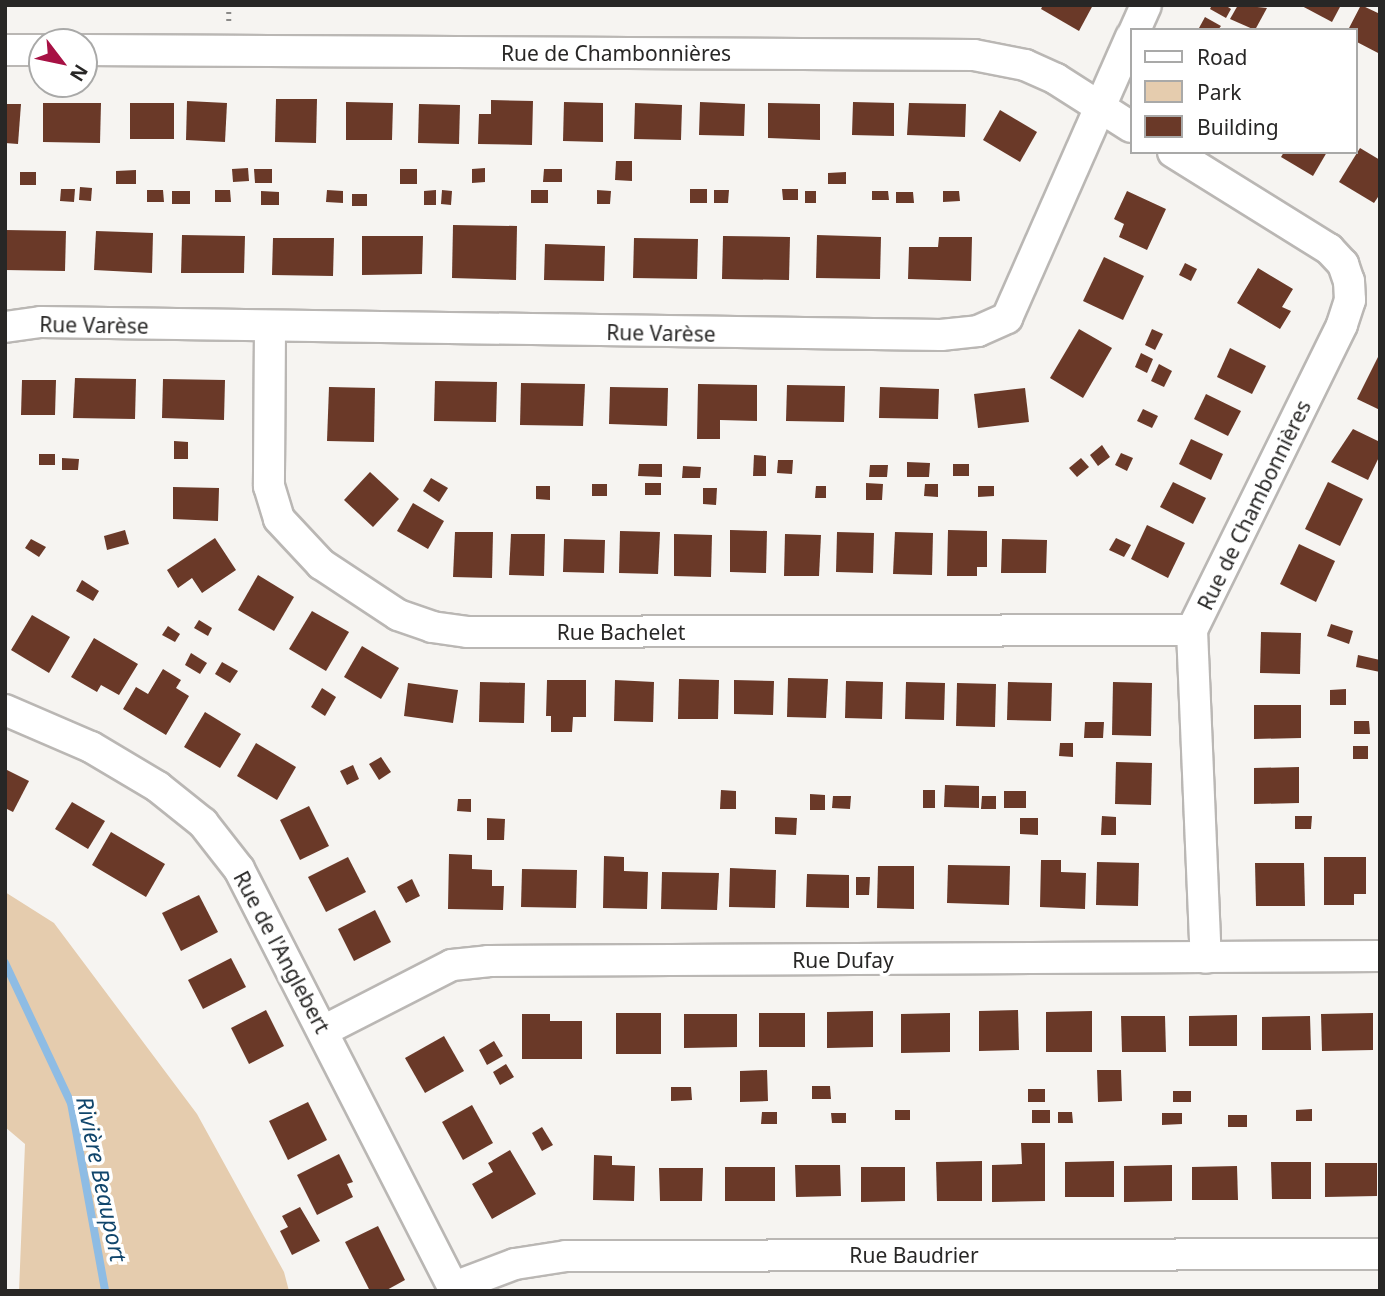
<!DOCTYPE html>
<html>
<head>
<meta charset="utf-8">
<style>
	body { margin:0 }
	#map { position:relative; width:1385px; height:1296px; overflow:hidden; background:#f6f4f1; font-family:"Noto Sans",sans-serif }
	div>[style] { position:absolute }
	.green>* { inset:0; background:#e5ccae }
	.stream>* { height:8px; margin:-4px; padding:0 4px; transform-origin:4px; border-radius:4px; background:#8ebce4 }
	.building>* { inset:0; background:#6a3928 }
	.path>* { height:4.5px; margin-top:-2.25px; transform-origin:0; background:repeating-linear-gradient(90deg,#8a8987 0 2px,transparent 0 7px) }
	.roads { filter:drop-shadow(2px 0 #bab7b4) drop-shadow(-2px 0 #bab7b4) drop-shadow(0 2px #bab7b4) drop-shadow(0 -2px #bab7b4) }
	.street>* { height:30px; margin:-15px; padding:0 15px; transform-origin:15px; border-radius:15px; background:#fff }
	span { translate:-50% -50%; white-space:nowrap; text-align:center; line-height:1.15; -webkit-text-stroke:7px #fff; paint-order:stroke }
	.street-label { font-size:21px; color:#282726 }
	.water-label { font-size:23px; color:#10456b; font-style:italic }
	.frame { position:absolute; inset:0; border:7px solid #282726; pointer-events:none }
	.legend { position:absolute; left:1130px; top:28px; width:228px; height:126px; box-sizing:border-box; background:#fff; border:2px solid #a9a9a8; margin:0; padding:9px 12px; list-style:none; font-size:21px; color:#282726 }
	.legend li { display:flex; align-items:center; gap:14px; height:35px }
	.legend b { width:35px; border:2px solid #a9a9a8 }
	.north { position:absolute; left:28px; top:28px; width:70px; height:70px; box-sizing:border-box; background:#fff; border:2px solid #a9a9a8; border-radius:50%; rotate:122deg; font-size:19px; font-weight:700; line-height:28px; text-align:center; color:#282726 }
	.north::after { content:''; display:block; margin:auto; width:24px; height:32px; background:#a71144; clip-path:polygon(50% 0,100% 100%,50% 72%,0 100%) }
</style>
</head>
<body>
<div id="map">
	<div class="green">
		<div style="clip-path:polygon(5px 892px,54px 923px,197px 1114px,284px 1272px,289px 1291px,19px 1291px,25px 1144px,5px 1127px)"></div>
	</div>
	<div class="stream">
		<div style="left:5px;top:963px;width:155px;rotate:64.8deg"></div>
		<div style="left:71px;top:1103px;width:191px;rotate:79.7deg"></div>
	</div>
	<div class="building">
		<div style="clip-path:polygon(1043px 5px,1093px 5px,1079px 31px,1041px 9px)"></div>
		<div style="clip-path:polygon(1212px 5px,1225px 5px,1231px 9px,1226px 18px,1210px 9px)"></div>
		<div style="clip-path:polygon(1238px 5px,1267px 8px,1255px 30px,1230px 19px)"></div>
		<div style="clip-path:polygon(1300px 5px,1341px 5px,1332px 22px)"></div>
		<div style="clip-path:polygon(1361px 5px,1380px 14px,1380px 54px,1355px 41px,1355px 30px,1348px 30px)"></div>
		<div style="clip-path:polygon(1205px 17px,1221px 26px,1218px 30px,1199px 28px)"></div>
		<div style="clip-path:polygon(276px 99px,317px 99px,316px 143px,275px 142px)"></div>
		<div style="clip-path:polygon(491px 100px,533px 101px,532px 145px,478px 144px,479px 114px,491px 114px)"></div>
		<div style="clip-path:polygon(187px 101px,227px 103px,225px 142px,186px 140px)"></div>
		<div style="clip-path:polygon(346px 102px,393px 103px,392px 140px,346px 140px)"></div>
		<div style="clip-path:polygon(564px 102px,603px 103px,603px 142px,563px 141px)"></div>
		<div style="clip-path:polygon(700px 102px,745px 104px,744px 136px,699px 135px)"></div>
		<div style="clip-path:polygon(853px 102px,894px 103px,894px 136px,852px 135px)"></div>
		<div style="clip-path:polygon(43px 103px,101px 103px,100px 143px,43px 142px)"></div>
		<div style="clip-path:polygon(130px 103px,174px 103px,174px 139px,130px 139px)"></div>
		<div style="clip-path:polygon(635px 103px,682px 105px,681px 140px,634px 139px)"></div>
		<div style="clip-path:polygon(768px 103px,820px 104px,820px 140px,768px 138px)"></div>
		<div style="clip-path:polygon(909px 103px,966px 104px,965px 137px,907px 135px)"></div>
		<div style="clip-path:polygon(5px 104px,21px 104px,18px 144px,5px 143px)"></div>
		<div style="clip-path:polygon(419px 104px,460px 105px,459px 144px,418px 143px)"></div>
		<div style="clip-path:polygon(1000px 110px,1037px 132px,1020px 162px,983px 140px)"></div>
		<div style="clip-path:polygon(1360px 148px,1380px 160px,1380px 194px,1374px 203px,1339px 182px)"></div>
		<div style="clip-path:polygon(1284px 152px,1327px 152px,1313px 176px,1281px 157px)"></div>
		<div style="clip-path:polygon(616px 161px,632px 161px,632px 181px,615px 180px)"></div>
		<div style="clip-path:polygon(248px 168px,249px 181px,233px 182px,232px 169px)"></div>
		<div style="clip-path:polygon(485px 168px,485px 182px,472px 183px,472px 169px)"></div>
		<div style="clip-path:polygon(254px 169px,272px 169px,272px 183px,255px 183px)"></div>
		<div style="clip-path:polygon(400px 169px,417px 169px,417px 184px,400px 184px)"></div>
		<div style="clip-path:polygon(544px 169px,562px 169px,562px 182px,543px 182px)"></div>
		<div style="clip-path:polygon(136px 170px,136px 184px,116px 184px,116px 171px)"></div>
		<div style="clip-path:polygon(20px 172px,36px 172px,36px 185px,20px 185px)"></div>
		<div style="clip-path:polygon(846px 172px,846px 184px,828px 184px,828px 173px)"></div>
		<div style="clip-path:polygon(80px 187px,92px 188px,91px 201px,79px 200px)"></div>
		<div style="clip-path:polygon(61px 189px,75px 189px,74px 202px,60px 201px)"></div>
		<div style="clip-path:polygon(690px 189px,707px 189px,707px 203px,690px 203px)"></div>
		<div style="clip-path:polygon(782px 189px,798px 189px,798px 200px,783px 200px)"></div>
		<div style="clip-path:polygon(147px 190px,163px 190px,164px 202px,147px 202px)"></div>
		<div style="clip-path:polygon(215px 190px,230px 190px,231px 202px,215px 202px)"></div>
		<div style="clip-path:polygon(327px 190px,343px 191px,343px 203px,326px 202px)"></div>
		<div style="clip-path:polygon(436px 190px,436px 205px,424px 205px,424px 191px)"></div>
		<div style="clip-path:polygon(442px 190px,452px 191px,451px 205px,441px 204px)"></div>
		<div style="clip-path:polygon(531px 190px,548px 190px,548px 203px,531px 203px)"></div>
		<div style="clip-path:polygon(597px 190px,611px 191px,610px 204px,597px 204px)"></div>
		<div style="clip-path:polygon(714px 190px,729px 190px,728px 203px,714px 203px)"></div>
		<div style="clip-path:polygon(172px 191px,190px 191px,190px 204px,172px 204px)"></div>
		<div style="clip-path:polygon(261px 191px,279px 192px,279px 205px,261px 205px)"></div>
		<div style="clip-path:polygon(805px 191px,816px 191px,816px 203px,805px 203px)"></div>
		<div style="clip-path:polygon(872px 191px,888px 191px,889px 200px,872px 200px)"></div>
		<div style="clip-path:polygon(943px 191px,959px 191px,960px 201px,943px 202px)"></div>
		<div style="clip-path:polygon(1127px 191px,1166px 209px,1147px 250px,1119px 237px,1124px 224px,1114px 219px)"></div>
		<div style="clip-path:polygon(896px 192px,913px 192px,914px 203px,896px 203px)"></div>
		<div style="clip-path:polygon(352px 194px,367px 194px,367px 206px,352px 206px)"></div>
		<div style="clip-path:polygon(453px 225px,517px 226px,516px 280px,452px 278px)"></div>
		<div style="clip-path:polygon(5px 230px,66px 231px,65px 271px,5px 270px)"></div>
		<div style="clip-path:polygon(96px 231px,153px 233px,152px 273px,94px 270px)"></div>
		<div style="clip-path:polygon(182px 235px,245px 236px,244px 273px,181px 273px)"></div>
		<div style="clip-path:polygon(817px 235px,881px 237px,880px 279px,816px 278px)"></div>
		<div style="clip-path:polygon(362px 236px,423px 236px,422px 274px,362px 275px)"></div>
		<div style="clip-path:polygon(723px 236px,790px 237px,789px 280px,722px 279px)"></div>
		<div style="clip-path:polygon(939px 237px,972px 237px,971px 281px,908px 279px,909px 247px,938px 247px)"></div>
		<div style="clip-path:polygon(273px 238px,334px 238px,333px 276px,272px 275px)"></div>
		<div style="clip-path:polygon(634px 238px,698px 239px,697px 279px,633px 278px)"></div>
		<div style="clip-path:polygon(545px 244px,605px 246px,604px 281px,544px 280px)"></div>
		<div style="clip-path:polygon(1104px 257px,1144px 276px,1123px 320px,1083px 301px)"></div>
		<div style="clip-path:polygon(1185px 263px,1197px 269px,1191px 281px,1179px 275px)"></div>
		<div style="clip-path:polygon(1258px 268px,1293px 289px,1282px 307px,1291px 311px,1280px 329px,1237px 303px)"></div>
		<div style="clip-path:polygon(1079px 329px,1112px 348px,1083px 398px,1050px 378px)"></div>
		<div style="clip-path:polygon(1152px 329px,1163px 334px,1155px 350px,1145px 345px)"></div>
		<div style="clip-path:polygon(1230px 348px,1266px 366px,1252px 394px,1217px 377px)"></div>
		<div style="clip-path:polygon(1141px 353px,1153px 359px,1147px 373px,1135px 367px)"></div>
		<div style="clip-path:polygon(1380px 353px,1380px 410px,1357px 399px)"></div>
		<div style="clip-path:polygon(1159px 364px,1172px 371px,1164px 387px,1151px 381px)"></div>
		<div style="clip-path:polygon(75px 378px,136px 379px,135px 419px,73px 418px)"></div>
		<div style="clip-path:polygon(163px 379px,225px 380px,224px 420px,162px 418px)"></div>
		<div style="clip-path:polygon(22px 380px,56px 380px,55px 415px,21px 415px)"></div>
		<div style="clip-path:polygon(435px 381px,497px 382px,496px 422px,434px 421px)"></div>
		<div style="clip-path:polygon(521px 383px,585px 384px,583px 426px,520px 425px)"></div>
		<div style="clip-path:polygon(698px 384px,757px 385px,757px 421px,720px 420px,720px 439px,697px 439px)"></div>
		<div style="clip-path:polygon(787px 385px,845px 386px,844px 422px,786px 421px)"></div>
		<div style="clip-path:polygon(329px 387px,375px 388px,374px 442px,327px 441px)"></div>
		<div style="clip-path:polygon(610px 387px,668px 388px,667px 426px,609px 424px)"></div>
		<div style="clip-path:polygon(880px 387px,939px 389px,938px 419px,879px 418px)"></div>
		<div style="clip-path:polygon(1025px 388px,1029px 422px,978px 428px,974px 394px)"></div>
		<div style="clip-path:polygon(1206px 394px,1241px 411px,1228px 436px,1194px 419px)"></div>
		<div style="clip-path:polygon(1143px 409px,1158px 416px,1152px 428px,1137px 421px)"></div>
		<div style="clip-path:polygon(1353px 429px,1380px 442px,1380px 455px,1368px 480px,1331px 462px)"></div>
		<div style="clip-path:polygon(1191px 439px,1223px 454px,1211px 480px,1179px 464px)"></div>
		<div style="clip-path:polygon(174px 441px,188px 442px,188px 459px,174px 459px)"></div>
		<div style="clip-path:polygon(1102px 445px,1110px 457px,1098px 466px,1090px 455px)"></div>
		<div style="clip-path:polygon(1121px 453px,1133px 458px,1127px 471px,1115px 465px)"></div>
		<div style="clip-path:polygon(39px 454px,55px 454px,55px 465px,39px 465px)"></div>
		<div style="clip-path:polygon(754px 455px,766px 456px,766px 476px,753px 476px)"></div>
		<div style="clip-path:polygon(62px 458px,79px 459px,78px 470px,62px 470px)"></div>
		<div style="clip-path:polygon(1081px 458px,1089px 467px,1077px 477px,1069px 468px)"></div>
		<div style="clip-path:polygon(778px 460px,793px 460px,792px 474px,777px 473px)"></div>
		<div style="clip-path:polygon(907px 462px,930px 463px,929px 477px,907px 477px)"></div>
		<div style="clip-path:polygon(639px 464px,662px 464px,662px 477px,638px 476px)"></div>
		<div style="clip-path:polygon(953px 464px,969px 464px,969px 476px,953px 476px)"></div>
		<div style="clip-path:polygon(870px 465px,888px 465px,887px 477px,869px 477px)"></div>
		<div style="clip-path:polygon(683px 466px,701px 467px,700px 478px,682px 478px)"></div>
		<div style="clip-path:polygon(370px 472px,399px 499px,373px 527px,344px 500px)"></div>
		<div style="clip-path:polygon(431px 478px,448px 488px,439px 502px,423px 491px)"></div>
		<div style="clip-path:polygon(1173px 482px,1206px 498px,1193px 524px,1160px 507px)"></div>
		<div style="clip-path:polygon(1328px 482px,1363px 499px,1340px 546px,1305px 529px)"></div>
		<div style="clip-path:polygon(645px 483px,661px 483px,661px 495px,645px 495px)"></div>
		<div style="clip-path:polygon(866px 483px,883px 484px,882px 500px,866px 500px)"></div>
		<div style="clip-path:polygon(592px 484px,607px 484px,607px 496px,592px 496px)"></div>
		<div style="clip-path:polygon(925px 484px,938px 484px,938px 497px,924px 496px)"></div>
		<div style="clip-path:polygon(536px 486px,550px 486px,550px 500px,536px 499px)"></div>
		<div style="clip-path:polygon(816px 486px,826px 486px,826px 498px,815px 498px)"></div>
		<div style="clip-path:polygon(978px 486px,994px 486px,994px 496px,978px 497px)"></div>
		<div style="clip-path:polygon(173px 487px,219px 488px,218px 521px,173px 519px)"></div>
		<div style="clip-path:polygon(703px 488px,717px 488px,716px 505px,703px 504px)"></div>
		<div style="clip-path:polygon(413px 503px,444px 521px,428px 549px,397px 531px)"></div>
		<div style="clip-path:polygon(1147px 525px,1185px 543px,1168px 578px,1131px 559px)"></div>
		<div style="clip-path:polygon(125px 530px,129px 544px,107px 550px,104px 536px)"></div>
		<div style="clip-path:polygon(730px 530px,767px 531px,766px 573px,730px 572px)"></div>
		<div style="clip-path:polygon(948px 530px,987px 531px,987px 567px,977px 567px,977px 576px,947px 576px)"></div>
		<div style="clip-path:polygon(620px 531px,660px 532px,658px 574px,619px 573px)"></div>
		<div style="clip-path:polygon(455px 532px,493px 532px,492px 578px,453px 577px)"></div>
		<div style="clip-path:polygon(837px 532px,874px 533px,873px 573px,836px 572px)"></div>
		<div style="clip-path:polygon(895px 532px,933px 533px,932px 575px,893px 574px)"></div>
		<div style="clip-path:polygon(511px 534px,545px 534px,544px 576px,509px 575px)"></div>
		<div style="clip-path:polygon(674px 534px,712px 535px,711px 577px,674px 576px)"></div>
		<div style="clip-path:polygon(785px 534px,821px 535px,819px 576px,784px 576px)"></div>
		<div style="clip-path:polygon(215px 538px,236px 570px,202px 593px,192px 578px,178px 588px,167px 570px)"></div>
		<div style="clip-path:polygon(1116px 538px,1131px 545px,1124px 557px,1109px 550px)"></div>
		<div style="clip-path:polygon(31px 539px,46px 547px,39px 557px,25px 548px)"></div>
		<div style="clip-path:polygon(564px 539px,605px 540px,604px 573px,563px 572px)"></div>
		<div style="clip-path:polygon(1002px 539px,1047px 540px,1046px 573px,1001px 573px)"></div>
		<div style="clip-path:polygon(1299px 544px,1335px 561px,1316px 602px,1280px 584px)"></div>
		<div style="clip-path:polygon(258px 575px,294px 597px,274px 631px,238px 610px)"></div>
		<div style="clip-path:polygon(82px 580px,99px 591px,93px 601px,76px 591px)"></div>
		<div style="clip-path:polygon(312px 611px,349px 632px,326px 671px,289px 649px)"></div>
		<div style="clip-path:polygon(32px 615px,70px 637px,49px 673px,11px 650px)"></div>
		<div style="clip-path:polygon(199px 620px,212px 628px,208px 636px,194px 628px)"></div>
		<div style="clip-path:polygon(1331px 624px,1353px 631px,1349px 644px,1327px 636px)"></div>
		<div style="clip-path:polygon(168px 626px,180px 634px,175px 642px,162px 635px)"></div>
		<div style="clip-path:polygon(1261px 632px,1301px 633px,1300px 674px,1260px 673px)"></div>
		<div style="clip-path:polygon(94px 638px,138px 664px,119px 695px,101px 685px,97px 692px,71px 677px)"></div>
		<div style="clip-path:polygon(362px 646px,399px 668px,381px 699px,344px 677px)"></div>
		<div style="clip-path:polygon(191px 653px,207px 663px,200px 674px,185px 665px)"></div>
		<div style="clip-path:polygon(1358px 655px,1380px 660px,1380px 672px,1356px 667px)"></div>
		<div style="clip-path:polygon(222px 662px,238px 671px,230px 683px,215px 674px)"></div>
		<div style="clip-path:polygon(163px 669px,181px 680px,176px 688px,189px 696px,166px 735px,123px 709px,136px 687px,148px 694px)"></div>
		<div style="clip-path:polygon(788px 678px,828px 679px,826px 718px,787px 717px)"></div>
		<div style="clip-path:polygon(679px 679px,719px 680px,718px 719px,678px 719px)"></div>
		<div style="clip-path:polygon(547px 680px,586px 680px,586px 717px,573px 717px,572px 732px,551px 732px,551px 716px,546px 716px)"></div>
		<div style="clip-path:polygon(615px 680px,654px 682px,653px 722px,614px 721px)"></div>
		<div style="clip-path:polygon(734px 680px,774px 681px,773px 715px,734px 714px)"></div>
		<div style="clip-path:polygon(846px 681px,883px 682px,882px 719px,845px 718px)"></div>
		<div style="clip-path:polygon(480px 682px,525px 683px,524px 723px,479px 722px)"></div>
		<div style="clip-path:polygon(906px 682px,945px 683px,944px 720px,905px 719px)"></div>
		<div style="clip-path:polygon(1008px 682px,1052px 683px,1051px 721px,1007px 720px)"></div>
		<div style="clip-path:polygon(1113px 682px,1152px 683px,1151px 736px,1112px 735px)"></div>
		<div style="clip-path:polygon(408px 683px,458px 690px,453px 723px,404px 716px)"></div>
		<div style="clip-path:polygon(957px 683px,996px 684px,995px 727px,956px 726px)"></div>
		<div style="clip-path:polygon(322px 688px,336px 697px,325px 716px,311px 707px)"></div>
		<div style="clip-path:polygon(1346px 689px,1346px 705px,1330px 705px,1330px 690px)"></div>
		<div style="clip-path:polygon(1254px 705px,1301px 705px,1301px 738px,1254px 739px)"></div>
		<div style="clip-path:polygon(205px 712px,241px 734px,220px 768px,184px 747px)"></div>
		<div style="clip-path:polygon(1354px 721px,1369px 721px,1370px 734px,1354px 734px)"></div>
		<div style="clip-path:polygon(1085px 722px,1104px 722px,1103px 738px,1084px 738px)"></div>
		<div style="clip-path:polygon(256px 743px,296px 767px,277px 800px,237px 776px)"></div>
		<div style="clip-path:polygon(1060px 743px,1073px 743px,1073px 757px,1059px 756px)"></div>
		<div style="clip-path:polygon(1353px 746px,1368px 746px,1368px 759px,1353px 759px)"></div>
		<div style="clip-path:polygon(381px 757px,391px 772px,379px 780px,369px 764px)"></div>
		<div style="clip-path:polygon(1116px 762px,1152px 763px,1151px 805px,1115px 804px)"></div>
		<div style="clip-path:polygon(353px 765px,359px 779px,347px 785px,340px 771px)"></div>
		<div style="clip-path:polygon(1299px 767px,1299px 803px,1254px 804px,1254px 768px)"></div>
		<div style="clip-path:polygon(5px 769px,29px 781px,13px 812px,5px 808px)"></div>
		<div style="clip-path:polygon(945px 785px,979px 786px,979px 808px,944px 807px)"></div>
		<div style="clip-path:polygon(721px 790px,736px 791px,736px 809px,720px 809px)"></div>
		<div style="clip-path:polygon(923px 790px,935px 790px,935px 808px,923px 808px)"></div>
		<div style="clip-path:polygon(1004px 791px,1026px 791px,1026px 808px,1004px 808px)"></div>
		<div style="clip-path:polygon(810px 794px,825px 795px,825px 810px,810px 810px)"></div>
		<div style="clip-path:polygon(833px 796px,851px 796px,850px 809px,832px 808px)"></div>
		<div style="clip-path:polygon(982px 796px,996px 796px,996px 809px,981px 809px)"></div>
		<div style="clip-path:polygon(458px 799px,471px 799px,471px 812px,457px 811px)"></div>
		<div style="clip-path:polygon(72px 802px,105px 821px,88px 849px,55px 829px)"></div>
		<div style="clip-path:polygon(309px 806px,329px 846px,300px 860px,280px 820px)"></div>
		<div style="clip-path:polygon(1102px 816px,1116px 817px,1116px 835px,1101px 835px)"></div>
		<div style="clip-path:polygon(1295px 816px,1312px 816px,1311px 829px,1295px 829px)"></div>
		<div style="clip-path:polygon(775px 817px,797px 818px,796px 835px,775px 834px)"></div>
		<div style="clip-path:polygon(487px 818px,505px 819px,504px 840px,487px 840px)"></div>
		<div style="clip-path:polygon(1020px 818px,1038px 818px,1038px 835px,1020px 834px)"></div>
		<div style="clip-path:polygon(111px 832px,165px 864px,146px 897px,92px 865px)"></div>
		<div style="clip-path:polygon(449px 854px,472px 855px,472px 869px,492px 870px,492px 886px,504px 886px,503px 910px,448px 909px)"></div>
		<div style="clip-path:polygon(604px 856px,624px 857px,624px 871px,648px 872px,647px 909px,603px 908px)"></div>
		<div style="clip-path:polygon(348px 857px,366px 892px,326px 912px,308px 877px)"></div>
		<div style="clip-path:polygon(1324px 857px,1366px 857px,1366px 894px,1354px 894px,1354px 905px,1324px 905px)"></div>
		<div style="clip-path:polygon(1041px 860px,1061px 860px,1061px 872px,1086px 873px,1085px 909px,1040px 907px)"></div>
		<div style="clip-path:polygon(1097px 862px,1139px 863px,1138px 906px,1096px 905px)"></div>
		<div style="clip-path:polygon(1255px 863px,1304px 863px,1305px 906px,1256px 906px)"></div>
		<div style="clip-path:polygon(948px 865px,1010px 866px,1009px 905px,947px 903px)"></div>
		<div style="clip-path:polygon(878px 866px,914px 866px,914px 909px,877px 908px)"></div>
		<div style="clip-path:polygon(730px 868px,776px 870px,775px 908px,729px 907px)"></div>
		<div style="clip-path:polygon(522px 869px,577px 870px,576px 908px,521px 907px)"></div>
		<div style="clip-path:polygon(662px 872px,719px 873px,717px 910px,661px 909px)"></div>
		<div style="clip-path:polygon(807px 874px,849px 875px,849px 908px,806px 907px)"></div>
		<div style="clip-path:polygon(856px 877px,870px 877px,869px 895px,856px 895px)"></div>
		<div style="clip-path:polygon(412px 879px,420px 896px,406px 903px,397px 887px)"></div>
		<div style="clip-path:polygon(199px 895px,218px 932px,181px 951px,162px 913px)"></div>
		<div style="clip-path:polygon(375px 910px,391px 942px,354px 961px,338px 929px)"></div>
		<div style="clip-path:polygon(231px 958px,246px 987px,203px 1009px,188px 980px)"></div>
		<div style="clip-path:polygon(266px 1010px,284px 1046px,249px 1064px,231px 1028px)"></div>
		<div style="clip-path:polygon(1018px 1010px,1019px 1050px,979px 1051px,979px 1011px)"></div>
		<div style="clip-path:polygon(873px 1011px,873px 1047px,827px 1048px,827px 1012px)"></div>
		<div style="clip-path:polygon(1092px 1011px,1092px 1052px,1046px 1052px,1046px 1012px)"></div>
		<div style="clip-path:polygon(616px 1013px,661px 1013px,661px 1054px,616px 1054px)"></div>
		<div style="clip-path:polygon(759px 1013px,805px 1013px,805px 1047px,759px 1047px)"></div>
		<div style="clip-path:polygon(950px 1013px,950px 1052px,901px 1053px,901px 1014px)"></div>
		<div style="clip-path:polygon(1373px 1013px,1373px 1050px,1322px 1051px,1321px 1014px)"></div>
		<div style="clip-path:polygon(522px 1014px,550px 1014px,550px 1021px,582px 1021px,582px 1059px,522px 1059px)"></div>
		<div style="clip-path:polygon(684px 1014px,737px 1014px,737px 1047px,684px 1048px)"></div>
		<div style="clip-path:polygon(1237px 1015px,1237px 1046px,1189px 1046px,1189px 1016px)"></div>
		<div style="clip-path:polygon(1121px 1016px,1165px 1016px,1166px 1052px,1122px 1052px)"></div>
		<div style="clip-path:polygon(1310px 1016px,1311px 1050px,1262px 1050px,1262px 1017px)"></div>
		<div style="clip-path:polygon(444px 1036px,464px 1071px,425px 1093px,405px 1058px)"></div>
		<div style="clip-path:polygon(494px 1041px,503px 1056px,487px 1065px,479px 1050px)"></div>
		<div style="clip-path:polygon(506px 1064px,514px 1077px,500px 1085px,493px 1072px)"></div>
		<div style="clip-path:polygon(767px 1070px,768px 1101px,740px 1102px,740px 1071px)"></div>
		<div style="clip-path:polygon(1097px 1070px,1121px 1070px,1122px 1101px,1098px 1102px)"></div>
		<div style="clip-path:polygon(812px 1086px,830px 1086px,831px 1099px,812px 1099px)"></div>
		<div style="clip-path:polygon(671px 1087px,691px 1087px,692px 1100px,671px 1101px)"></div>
		<div style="clip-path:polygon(1028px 1089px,1045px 1089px,1045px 1102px,1028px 1102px)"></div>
		<div style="clip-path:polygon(1173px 1091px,1191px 1091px,1191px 1102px,1173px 1102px)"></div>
		<div style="clip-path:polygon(308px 1102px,327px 1140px,288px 1160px,269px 1121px)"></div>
		<div style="clip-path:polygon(472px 1105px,493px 1143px,463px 1160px,442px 1122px)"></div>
		<div style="clip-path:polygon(1312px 1109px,1312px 1121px,1296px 1121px,1296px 1110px)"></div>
		<div style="clip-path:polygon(895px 1110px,910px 1110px,910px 1120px,895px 1120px)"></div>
		<div style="clip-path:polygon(1032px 1110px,1050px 1110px,1050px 1123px,1032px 1123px)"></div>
		<div style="clip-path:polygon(762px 1112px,777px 1112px,777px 1124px,761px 1124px)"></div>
		<div style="clip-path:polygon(1058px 1112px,1072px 1112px,1073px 1123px,1058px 1123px)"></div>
		<div style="clip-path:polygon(831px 1113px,846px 1113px,846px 1123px,832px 1123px)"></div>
		<div style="clip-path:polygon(1162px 1113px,1182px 1113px,1182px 1124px,1162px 1125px)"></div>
		<div style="clip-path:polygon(1228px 1115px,1247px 1115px,1247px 1127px,1228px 1127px)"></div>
		<div style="clip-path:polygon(542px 1127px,553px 1145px,542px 1151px,532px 1133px)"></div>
		<div style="clip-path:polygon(1021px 1143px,1045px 1143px,1045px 1201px,992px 1202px,992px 1165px,1022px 1164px)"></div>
		<div style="clip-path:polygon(510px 1150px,536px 1194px,492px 1219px,472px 1184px,493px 1172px,488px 1163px)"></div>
		<div style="clip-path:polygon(339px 1154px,353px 1182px,347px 1184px,353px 1197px,317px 1215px,297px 1175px)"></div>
		<div style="clip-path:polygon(594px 1155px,612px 1156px,612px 1165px,635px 1166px,634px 1201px,593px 1200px)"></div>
		<div style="clip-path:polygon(982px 1161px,982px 1201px,937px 1201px,936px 1162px)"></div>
		<div style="clip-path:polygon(1114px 1161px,1114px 1197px,1065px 1197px,1065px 1162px)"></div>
		<div style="clip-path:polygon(1271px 1162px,1311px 1162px,1311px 1199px,1272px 1199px)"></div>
		<div style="clip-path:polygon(1325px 1163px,1377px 1163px,1377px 1196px,1325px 1197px)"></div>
		<div style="clip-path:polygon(795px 1165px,840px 1165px,841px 1196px,796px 1197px)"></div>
		<div style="clip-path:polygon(1172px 1165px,1172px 1201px,1124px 1202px,1124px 1166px)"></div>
		<div style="clip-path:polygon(1237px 1166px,1238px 1200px,1192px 1200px,1192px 1167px)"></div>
		<div style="clip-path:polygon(725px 1167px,775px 1167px,775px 1201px,725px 1201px)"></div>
		<div style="clip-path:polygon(861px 1167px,905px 1167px,905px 1201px,861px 1202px)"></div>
		<div style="clip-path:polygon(659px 1168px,703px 1168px,702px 1201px,660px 1201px)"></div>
		<div style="clip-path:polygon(300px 1207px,320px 1241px,292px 1255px,280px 1231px,288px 1227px,282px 1216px)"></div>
		<div style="clip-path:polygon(378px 1226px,405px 1280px,385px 1291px,370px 1291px,345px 1242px)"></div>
	</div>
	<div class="path">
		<div style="left:229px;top:5px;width:20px;rotate:90deg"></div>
	</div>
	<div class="roads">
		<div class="street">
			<div style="left:1135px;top:30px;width:27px;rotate:-66deg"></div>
			<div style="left:5px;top:50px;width:37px"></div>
			<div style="left:84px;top:50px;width:890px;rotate:0.32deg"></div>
			<div style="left:974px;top:55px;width:52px;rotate:11.1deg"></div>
			<div style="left:1025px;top:65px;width:34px;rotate:24deg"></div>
			<div style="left:1056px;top:79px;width:89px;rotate:32.6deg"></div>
			<div style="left:1173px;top:152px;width:184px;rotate:31.9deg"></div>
			<div style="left:1329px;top:249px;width:21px;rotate:47deg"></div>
			<div style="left:1343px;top:264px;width:18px;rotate:71deg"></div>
			<div style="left:1349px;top:281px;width:19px;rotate:87deg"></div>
			<div style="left:1350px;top:300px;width:26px;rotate:108deg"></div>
			<div style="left:1342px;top:325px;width:340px;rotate:116.2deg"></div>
			<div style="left:1192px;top:630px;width:328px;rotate:87.6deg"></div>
			<div style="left:5px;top:327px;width:36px;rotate:-8deg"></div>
			<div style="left:41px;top:322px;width:900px;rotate:0.83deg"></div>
			<div style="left:941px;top:335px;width:37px;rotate:-6deg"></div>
			<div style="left:978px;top:331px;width:32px;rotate:-24deg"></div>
			<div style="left:1007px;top:318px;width:307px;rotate:-66.2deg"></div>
			<div style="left:270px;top:329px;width:157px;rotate:90.4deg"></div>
			<div style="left:269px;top:486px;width:34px;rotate:73deg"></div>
			<div style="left:279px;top:519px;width:62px;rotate:47deg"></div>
			<div style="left:321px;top:564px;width:92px;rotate:33.5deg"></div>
			<div style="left:398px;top:615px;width:36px;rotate:19deg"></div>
			<div style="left:432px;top:627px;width:35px;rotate:8deg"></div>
			<div style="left:467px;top:632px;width:725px;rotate:-0.16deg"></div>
			<div style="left:5px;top:710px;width:94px;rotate:23.3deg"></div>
			<div style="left:91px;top:747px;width:78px;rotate:30.8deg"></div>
			<div style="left:158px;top:787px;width:58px;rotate:38.7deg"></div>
			<div style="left:203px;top:823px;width:58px;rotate:52deg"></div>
			<div style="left:239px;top:869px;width:474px;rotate:62.9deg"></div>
			<div style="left:323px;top:1031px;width:145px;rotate:-27.1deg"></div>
			<div style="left:452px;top:965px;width:36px;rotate:-6deg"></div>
			<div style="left:488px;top:961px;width:892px;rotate:-0.32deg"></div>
			<div style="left:454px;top:1287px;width:65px;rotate:-20.7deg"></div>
			<div style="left:515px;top:1264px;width:52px;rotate:-8.9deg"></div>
			<div style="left:566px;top:1256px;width:814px;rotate:-0.14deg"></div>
		</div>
	</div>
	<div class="street-label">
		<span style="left:616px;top:53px">Rue de Chambonnières</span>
		<span style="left:94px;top:325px;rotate:1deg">Rue Varèse</span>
		<span style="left:661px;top:333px;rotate:1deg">Rue Varèse</span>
		<span style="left:1254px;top:505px;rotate:-64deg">Rue de Chambonnières</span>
		<span style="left:621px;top:632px">Rue Bachelet</span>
		<span style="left:282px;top:952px;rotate:62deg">Rue de l'Anglebert</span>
		<span style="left:843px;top:960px">Rue Dufay</span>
		<span style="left:914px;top:1255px">Rue Baudrier</span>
	</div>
	<div class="water-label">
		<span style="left:102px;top:1179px;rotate:78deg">Rivière Beauport</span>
	</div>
	<div class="frame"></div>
	<ul class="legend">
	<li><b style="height:9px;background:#fff"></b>Road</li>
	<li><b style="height:19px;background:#e5ccae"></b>Park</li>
	<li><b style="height:19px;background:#6a3928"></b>Building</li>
	</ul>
	<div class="north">N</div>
</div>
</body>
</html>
